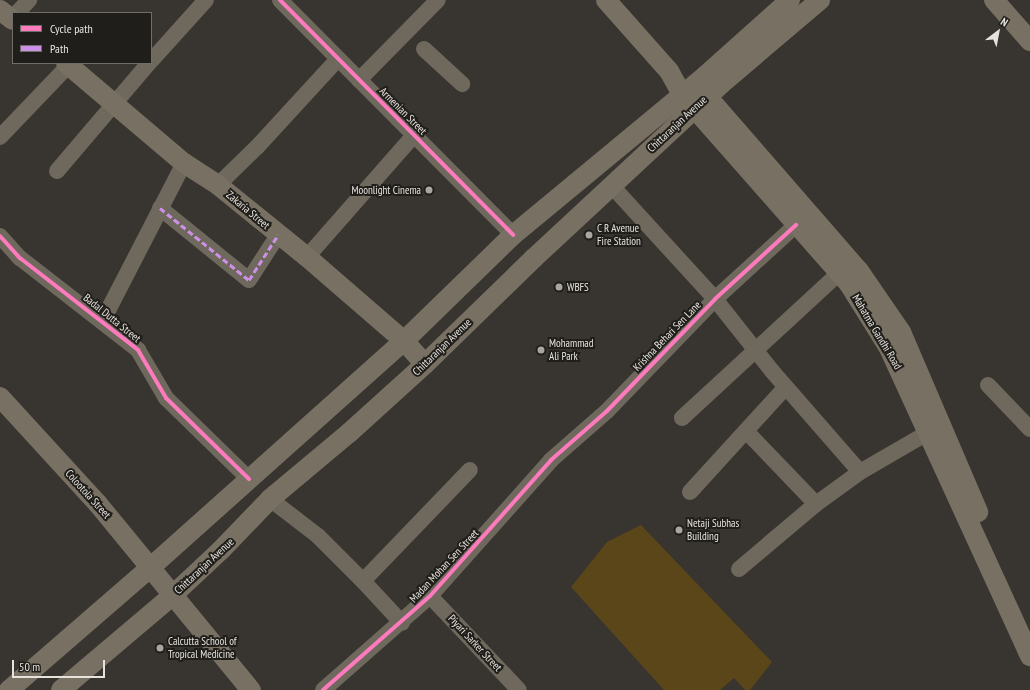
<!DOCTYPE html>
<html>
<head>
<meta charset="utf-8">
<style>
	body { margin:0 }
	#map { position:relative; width:1030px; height:690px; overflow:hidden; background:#383530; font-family:"PT Sans Narrow",sans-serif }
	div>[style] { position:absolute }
	.green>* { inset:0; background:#5b461a }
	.minor>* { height:16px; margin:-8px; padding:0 8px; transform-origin:8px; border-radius:8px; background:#6e685d }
	.major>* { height:20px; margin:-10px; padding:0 10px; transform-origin:10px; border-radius:10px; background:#787163 }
	.quiet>* { height:3px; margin-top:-1.5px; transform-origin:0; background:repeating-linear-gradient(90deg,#ce8fe9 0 6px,transparent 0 9px) }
	.cycleway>* { height:4px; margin:-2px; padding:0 2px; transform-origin:2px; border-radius:2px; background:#fd7abc }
	.dots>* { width:11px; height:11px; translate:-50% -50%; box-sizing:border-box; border:2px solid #201e1a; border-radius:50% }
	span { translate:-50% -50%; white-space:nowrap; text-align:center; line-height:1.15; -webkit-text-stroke:4px #201e1a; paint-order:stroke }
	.street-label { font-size:11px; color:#e6e3dd }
	.poi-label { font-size:11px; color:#e6e3dd }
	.right { translate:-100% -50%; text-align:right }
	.left { translate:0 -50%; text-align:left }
	.legend { position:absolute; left:12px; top:12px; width:140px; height:52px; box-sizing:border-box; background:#201e1a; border:1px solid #6f6d68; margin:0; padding:5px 7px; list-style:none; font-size:12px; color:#e6e3dd }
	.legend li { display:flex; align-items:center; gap:8px; height:20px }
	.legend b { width:20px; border:1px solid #6f6d68 }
	.north { position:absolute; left:978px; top:12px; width:40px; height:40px; -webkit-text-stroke:3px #201e1a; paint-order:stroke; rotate:32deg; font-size:11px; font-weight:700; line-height:16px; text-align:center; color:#e6e3dd }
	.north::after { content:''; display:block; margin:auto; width:14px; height:18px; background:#e6e3dd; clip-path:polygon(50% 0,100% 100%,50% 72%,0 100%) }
	.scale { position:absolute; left:12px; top:660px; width:93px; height:18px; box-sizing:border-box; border:2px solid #e6e3dd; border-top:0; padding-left:5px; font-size:12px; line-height:14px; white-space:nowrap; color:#e6e3dd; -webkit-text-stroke:3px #201e1a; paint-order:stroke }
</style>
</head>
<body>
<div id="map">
	<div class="green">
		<div style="clip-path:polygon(641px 525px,772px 662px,750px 690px,745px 690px,734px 678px,720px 690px,664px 690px,571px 587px,607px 542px)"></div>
	</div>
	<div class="minor">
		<div style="left:280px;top:0;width:331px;rotate:45.2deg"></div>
		<div style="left:17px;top:13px;width:18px;rotate:-47deg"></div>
		<div style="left:424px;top:49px;width:52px;rotate:42.6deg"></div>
		<div style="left:151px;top:61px;width:82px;rotate:-48deg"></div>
		<div style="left:359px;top:80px;width:112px;rotate:-45.4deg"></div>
		<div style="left:0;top:137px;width:100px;rotate:-46.2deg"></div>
		<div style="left:57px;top:171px;width:142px;rotate:-49.6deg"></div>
		<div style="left:218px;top:185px;width:54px;rotate:-44.3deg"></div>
		<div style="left:257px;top:147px;width:120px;rotate:-47.4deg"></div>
		<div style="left:611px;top:185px;width:154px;rotate:47.6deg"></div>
		<div style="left:715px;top:299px;width:92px;rotate:51.6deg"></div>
		<div style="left:772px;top:371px;width:134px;rotate:48.9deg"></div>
		<div style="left:160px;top:208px;width:114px;rotate:39deg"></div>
		<div style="left:249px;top:280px;width:54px;rotate:-57.2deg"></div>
		<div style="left:0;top:236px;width:30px;rotate:48deg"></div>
		<div style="left:20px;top:258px;width:150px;rotate:37.9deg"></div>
		<div style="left:138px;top:350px;width:56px;rotate:59.7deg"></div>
		<div style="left:166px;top:398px;width:116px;rotate:44.3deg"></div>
		<div style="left:307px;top:257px;width:162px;rotate:-48.7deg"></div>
		<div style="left:102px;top:322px;width:179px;rotate:-62.7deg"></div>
		<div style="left:988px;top:385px;width:61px;rotate:46.3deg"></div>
		<div style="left:682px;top:418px;width:214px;rotate:-42.7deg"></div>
		<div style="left:746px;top:431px;width:101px;rotate:46.2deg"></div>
		<div style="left:690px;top:492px;width:142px;rotate:-47.6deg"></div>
		<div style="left:270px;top:499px;width:61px;rotate:37.6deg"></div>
		<div style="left:318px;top:536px;width:64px;rotate:45deg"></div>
		<div style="left:739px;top:569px;width:101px;rotate:-40.2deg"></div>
		<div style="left:816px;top:504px;width:54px;rotate:-36deg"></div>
		<div style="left:860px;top:472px;width:80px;rotate:-30.1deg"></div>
		<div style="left:430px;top:596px;width:129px;rotate:46.6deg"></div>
		<div style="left:402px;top:623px;width:57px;rotate:-132.9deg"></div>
		<div style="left:363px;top:581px;width:154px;rotate:-46.1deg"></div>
		<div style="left:323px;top:690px;width:142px;rotate:-41.3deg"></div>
		<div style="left:430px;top:596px;width:182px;rotate:-48.3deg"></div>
		<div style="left:551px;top:460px;width:74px;rotate:-41.2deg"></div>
		<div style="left:607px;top:411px;width:156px;rotate:-46deg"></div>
		<div style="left:715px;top:299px;width:110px;rotate:-42.4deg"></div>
	</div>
	<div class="major">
		<div style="left:606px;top:0;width:95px;rotate:48.4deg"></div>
		<div style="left:669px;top:71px;width:26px;rotate:61deg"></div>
		<div style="left:682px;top:94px;width:18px;rotate:49deg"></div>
		<div style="left:694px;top:108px;width:235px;rotate:48.6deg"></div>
		<div style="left:849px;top:284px;width:75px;rotate:58deg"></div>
		<div style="left:889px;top:348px;width:339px;rotate:65.4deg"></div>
		<div style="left:994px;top:0;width:55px;rotate:48.7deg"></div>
		<div style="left:0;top:10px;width:16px;rotate:38deg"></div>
		<div style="left:66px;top:63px;width:155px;rotate:40.3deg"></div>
		<div style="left:184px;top:163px;width:40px;rotate:32.9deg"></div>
		<div style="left:218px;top:185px;width:114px;rotate:39deg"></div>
		<div style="left:307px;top:257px;width:128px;rotate:40.9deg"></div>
		<div style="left:404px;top:341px;width:31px;rotate:48deg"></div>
		<div style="left:699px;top:87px;width:244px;rotate:49deg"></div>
		<div style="left:859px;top:271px;width:74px;rotate:55.5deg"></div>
		<div style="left:901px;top:332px;width:196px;rotate:66.8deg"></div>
		<div style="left:0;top:397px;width:145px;rotate:47.5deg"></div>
		<div style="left:98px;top:504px;width:241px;rotate:50.6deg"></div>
		<div style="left:9px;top:690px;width:188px;rotate:-40.9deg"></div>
		<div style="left:151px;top:567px;width:339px;rotate:-41.8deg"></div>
		<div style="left:404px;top:341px;width:152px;rotate:-44.2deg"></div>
		<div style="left:513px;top:235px;width:249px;rotate:-39.6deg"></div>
		<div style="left:705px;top:76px;width:114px;rotate:-41.8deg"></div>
		<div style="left:61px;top:690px;width:148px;rotate:-40.3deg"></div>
		<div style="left:174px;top:594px;width:64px;rotate:-43.1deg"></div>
		<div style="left:221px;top:550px;width:71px;rotate:-46.1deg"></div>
		<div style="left:270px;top:499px;width:103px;rotate:-39.9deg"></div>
		<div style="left:349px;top:433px;width:103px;rotate:-42.2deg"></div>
		<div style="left:425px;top:364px;width:152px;rotate:-44.2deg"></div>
		<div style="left:534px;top:258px;width:255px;rotate:-42.9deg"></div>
		<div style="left:721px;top:84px;width:130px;rotate:-40.3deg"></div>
	</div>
	<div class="quiet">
		<div style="left:160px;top:208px;width:114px;rotate:39deg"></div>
		<div style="left:249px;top:280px;width:54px;rotate:-57.2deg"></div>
	</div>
	<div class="cycleway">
		<div style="left:280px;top:0;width:331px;rotate:45.2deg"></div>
		<div style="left:0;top:236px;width:30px;rotate:48deg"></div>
		<div style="left:20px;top:258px;width:150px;rotate:37.9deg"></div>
		<div style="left:138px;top:350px;width:56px;rotate:59.7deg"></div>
		<div style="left:166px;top:398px;width:116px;rotate:44.3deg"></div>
		<div style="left:323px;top:690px;width:142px;rotate:-41.3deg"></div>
		<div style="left:430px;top:596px;width:182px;rotate:-48.3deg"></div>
		<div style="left:551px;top:460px;width:74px;rotate:-41.2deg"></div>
		<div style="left:607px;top:411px;width:156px;rotate:-46deg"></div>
		<div style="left:715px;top:299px;width:110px;rotate:-42.4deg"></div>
	</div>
	<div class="dots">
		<div style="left:429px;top:190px;background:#a9a6a0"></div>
		<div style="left:589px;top:235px;background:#a9a6a0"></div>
		<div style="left:559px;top:287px;background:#a9a6a0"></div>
		<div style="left:541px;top:350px;background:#a9a6a0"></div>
		<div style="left:679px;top:530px;background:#a9a6a0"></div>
		<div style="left:160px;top:648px;background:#a9a6a0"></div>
	</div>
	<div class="street-label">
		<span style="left:403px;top:111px;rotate:45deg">Armenian Street</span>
		<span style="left:677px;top:124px;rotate:-43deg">Chittaranjan Avenue</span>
		<span style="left:248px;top:210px;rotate:40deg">Zakaria Street</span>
		<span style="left:112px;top:318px;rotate:39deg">Badal Dutta Street</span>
		<span style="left:877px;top:332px;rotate:59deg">Mahatma Gandhi Road</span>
		<span style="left:667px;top:336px;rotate:-46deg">Krishna Behari Sen Lane</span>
		<span style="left:442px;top:347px;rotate:-44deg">Chittaranjan Avenue</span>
		<span style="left:88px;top:494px;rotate:48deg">Colootola Street</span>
		<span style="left:204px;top:566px;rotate:-43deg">Chittaranjan Avenue</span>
		<span style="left:444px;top:566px;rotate:-47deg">Madan Mohan Sen Street</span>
		<span style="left:475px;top:643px;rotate:47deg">Piyari Sarker Street</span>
	</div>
	<div class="poi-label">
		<span class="right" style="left:421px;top:190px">Moonlight Cinema</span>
		<span class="left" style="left:597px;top:235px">C R Avenue<br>Fire Station</span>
		<span class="left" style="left:567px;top:287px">WBFS</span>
		<span class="left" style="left:549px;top:350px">Mohammad<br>Ali Park</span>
		<span class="left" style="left:687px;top:530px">Netaji Subhas<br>Building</span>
		<span class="left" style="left:168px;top:648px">Calcutta School of<br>Tropical Medicine</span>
	</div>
	<ul class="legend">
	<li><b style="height:5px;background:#fd7abc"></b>Cycle path</li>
	<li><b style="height:5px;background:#ce8fe9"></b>Path</li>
	</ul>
	<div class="north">N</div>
	<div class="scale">50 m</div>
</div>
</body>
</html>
